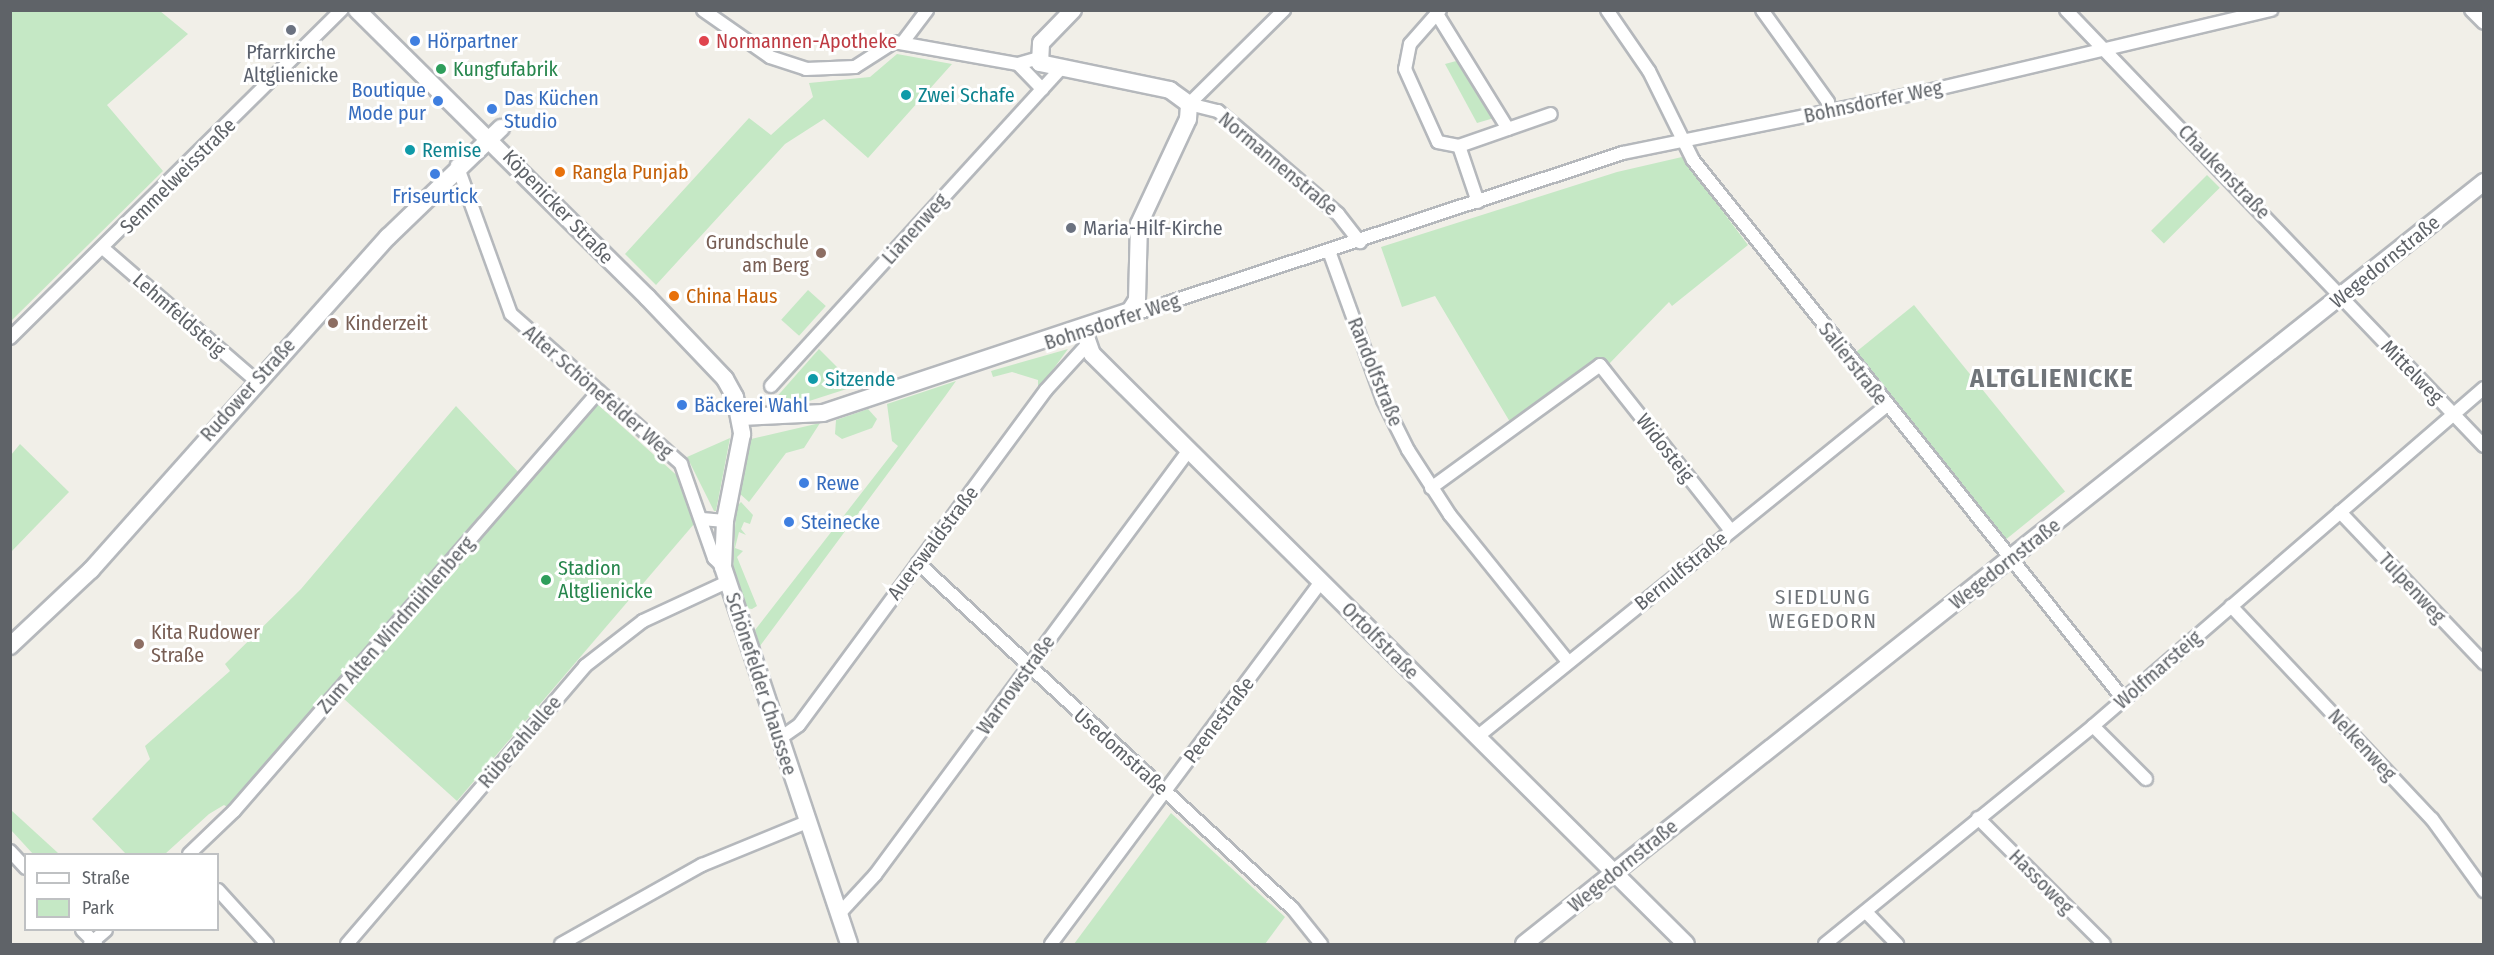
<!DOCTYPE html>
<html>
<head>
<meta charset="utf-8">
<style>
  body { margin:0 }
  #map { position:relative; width:2494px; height:955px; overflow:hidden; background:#f1efe8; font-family:"Fira Sans Condensed",sans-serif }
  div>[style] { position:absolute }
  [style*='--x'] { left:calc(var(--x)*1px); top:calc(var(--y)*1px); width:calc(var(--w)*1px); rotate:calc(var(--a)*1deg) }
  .green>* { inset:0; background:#c5e8c5; transform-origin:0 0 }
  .roads { filter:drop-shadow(2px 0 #b5b8bc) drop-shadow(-2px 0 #b5b8bc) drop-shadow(0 2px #b5b8bc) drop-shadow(0 -2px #b5b8bc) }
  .street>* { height:12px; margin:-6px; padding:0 6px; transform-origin:6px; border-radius:6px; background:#fff }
  .secondary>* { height:16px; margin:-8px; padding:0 8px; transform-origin:8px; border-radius:8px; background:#fff }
  .dots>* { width:16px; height:16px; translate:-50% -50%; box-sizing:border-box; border:3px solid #fff; border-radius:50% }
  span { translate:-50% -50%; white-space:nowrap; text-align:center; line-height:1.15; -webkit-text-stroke:6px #fff; paint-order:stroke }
  .shop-label { font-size:20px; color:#366cbe }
  .left { translate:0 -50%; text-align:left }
  .right { translate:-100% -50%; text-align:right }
  .health-label { font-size:20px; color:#be3a42 }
  .worship-label { font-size:20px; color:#5b616d }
  .leisure-label { font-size:20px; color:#27864d }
  .culture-label { font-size:20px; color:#0d838f }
  .street-label { font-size:20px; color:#5f6368 }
  .food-label { font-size:20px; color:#c56008 }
  .education-label { font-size:20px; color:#785e54 }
  .neighbourhood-label { font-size:21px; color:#70757a; letter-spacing:1.5px }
  .district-label { font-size:26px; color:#70757a; font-weight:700; letter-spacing:1.5px }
  .frame { position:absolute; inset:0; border:12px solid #5f6368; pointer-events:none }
  .legend { position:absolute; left:24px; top:853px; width:195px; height:78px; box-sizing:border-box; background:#fff; border:2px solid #bfc1c3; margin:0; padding:8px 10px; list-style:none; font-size:18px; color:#5f6368 }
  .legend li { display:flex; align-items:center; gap:12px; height:30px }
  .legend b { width:30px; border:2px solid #bfc1c3 }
</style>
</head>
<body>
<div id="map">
  <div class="green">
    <i style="clip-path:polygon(10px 11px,160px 11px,188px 34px,107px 105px,163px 171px,11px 321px)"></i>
    <i style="clip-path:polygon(897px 54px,952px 64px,868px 158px,824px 119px,785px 144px,656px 285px,625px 254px,749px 118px,771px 135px,813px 97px,809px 83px,870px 77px)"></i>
    <i style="clip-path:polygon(1460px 60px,1494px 118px,1477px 123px,1445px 64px)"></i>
    <i style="clip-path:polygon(1682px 157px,1748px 245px,1672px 306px,1669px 302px,1608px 365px,1601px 357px,1510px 422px,1435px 296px,1402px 307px,1381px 247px,1617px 172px)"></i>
    <i style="left:2207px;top:175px;width:18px;height:79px;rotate:45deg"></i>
    <i style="left:808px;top:290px;width:24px;height:40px;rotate:42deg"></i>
    <i style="left:1914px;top:305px;width:240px;height:77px;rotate:51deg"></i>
    <i style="clip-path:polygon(819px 349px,856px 386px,803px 403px,773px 401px)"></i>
    <i style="clip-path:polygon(1068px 349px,1038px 390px,1038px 380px,1012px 372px,993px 377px,991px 371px)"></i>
    <i style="clip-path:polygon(956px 381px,946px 395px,760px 646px,755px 630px,898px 446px,892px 441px,887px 404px)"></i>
    <i style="clip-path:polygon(596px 403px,682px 480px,694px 524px,457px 801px,343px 698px)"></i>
    <i style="clip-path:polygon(456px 406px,522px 476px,229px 808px,224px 805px,209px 814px,165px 854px,126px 854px,92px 819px,150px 759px,145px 746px,230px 671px,225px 664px,301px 589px)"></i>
    <i style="clip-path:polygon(868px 409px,877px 419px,872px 428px,842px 439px,835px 434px,836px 420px)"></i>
    <i style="clip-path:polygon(820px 423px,804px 448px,786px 453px,749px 502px,739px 493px,751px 439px)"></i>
    <i style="clip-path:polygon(730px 438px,716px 511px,714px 511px,687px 457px)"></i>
    <i style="clip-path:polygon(20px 444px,69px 492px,11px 552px,11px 455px)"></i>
    <i style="clip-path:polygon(741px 502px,753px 515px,750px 524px,744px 522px,741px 529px,746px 535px,739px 532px,735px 548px,743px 551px,737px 557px,757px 606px,752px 609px,745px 608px,733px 571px,736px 507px)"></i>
    <i style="clip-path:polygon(11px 810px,58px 853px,33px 854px,11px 830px)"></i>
    <i style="clip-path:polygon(1171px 813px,1285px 917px,1265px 944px,1074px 944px)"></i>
  </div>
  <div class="roads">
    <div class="street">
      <i style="--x:703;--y:10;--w:82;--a:35"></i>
      <i style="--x:770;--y:57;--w:38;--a:18"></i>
      <i style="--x:806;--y:69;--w:49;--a:-2.3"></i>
      <i style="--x:855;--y:67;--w:46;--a:-32.7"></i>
      <i style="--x:894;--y:42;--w:126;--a:10.1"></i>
      <i style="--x:1018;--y:64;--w:19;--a:-16"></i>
      <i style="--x:1440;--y:10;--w:45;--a:131.4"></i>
      <i style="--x:1410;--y:44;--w:25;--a:101"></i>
      <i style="--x:1405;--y:69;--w:80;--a:65.7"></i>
      <i style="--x:1438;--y:142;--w:21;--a:11"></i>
      <i style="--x:1459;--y:146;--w:97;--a:-19.2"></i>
      <i style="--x:1607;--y:10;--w:74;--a:55.5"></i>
      <i style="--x:1649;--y:71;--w:99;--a:63.7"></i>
      <i style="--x:1693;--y:160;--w:691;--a:51.4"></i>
      <i style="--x:1762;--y:10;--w:113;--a:54.3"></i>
      <i style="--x:1828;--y:102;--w:10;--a:79"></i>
      <i style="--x:2066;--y:10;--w:604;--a:46.21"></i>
      <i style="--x:2471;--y:10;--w:18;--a:45"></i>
      <i style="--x:1437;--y:14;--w:135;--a:58.3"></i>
      <i style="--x:903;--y:42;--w:40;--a:-53"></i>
      <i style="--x:1018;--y:64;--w:35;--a:46"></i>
      <i style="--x:1189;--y:104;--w:30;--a:14"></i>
      <i style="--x:1218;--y:111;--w:158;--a:40.6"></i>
      <i style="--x:1338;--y:214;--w:36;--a:52"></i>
      <i style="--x:1189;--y:104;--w:134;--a:-44.7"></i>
      <i style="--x:1459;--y:146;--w:59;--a:71.3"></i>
      <i style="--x:457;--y:165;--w:158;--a:70.1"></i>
      <i style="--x:511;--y:314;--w:227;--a:41.4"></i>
      <i style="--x:681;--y:464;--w:100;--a:70.7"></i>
      <i style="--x:714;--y:558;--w:13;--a:45"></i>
      <i style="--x:104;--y:249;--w:200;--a:40.9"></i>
      <i style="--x:1329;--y:251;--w:158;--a:70.1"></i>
      <i style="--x:1383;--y:400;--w:56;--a:63.4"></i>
      <i style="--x:1408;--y:450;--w:77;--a:57.1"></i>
      <i style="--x:1450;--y:515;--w:189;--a:51.2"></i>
      <i style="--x:1125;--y:317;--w:524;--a:-18.23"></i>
      <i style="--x:1623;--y:153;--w:307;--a:-11.5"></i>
      <i style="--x:1924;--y:92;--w:357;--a:-13.3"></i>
      <i style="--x:10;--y:338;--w:467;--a:-44.7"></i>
      <i style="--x:771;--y:386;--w:427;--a:-47.6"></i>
      <i style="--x:1431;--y:488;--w:209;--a:-36"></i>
      <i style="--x:1600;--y:365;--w:211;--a:51.7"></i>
      <i style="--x:2340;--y:512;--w:209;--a:46.4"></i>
      <i style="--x:702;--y:519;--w:23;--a:5"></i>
      <i style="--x:918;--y:563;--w:510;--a:42.7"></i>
      <i style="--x:1293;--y:909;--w:45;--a:51.3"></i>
      <i style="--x:2231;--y:606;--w:293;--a:46.7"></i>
      <i style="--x:2432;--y:819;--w:89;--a:54.2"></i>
      <i style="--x:2093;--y:726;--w:75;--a:45"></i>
      <i style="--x:1477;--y:737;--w:526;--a:-38.98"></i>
      <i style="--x:779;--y:739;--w:24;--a:-35"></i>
      <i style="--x:799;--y:725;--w:416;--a:-53.6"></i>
      <i style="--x:1046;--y:390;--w:61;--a:-47.7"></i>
      <i style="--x:1978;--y:818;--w:178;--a:45"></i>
      <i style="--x:10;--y:851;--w:23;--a:47"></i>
      <i style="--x:189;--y:854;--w:62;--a:-43.7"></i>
      <i style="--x:234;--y:811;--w:556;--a:-49.01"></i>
      <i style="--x:218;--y:890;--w:73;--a:47.8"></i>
      <i style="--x:1866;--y:912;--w:45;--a:45.9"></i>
      <i style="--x:839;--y:914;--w:53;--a:-47.3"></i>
      <i style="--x:875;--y:875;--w:528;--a:-53.54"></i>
      <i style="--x:82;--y:930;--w:20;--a:45"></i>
      <i style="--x:90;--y:944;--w:21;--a:-41"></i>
      <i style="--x:347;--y:944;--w:366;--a:-49.4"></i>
      <i style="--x:585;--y:666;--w:73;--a:-37.8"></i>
      <i style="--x:643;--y:621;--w:93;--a:-24.9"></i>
      <i style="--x:561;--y:944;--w:162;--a:-29.3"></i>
      <i style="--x:702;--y:865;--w:113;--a:-22.3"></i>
      <i style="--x:1051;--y:944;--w:452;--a:-53.3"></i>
      <i style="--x:1825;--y:944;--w:345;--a:-39.1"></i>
      <i style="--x:2093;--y:726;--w:517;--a:-40.84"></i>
    </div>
    <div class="secondary">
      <i style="--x:357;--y:10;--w:408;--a:44.7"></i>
      <i style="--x:647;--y:297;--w:113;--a:46.4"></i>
      <i style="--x:725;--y:379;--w:21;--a:61"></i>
      <i style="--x:735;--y:397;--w:38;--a:79"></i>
      <i style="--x:742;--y:434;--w:89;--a:101.1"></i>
      <i style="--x:725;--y:521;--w:46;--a:92.5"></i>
      <i style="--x:723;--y:567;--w:397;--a:71.5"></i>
      <i style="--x:1084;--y:331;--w:24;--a:71"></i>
      <i style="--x:1092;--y:354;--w:837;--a:44.81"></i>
      <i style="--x:741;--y:417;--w:82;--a:-2.8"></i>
      <i style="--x:823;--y:413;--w:324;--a:-18.4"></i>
      <i style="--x:1130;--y:311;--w:13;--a:-58"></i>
      <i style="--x:1137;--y:300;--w:76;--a:-88.5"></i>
      <i style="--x:1139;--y:224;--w:116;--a:-65"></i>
      <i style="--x:1188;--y:119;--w:15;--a:-86"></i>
      <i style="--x:1189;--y:104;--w:24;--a:-144"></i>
      <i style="--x:1170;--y:90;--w:133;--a:-168.3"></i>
      <i style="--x:1040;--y:63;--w:20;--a:-87"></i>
      <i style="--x:1041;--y:43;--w:46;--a:-45.9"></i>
      <i style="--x:10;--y:646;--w:111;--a:-43.2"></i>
      <i style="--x:91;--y:570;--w:446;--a:-48.3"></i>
      <i style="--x:388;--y:237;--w:157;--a:-44"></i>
      <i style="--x:1524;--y:944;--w:1226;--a:-38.44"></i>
    </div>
  </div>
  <div class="dots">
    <i style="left:291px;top:30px;background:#6b7280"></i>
    <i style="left:415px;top:41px;background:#3f7fe0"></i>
    <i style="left:704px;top:41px;background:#e0444e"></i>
    <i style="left:441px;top:69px;background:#2e9e5b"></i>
    <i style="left:906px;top:95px;background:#0f9aa8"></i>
    <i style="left:438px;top:101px;background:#3f7fe0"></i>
    <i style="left:492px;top:109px;background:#3f7fe0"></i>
    <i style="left:410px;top:150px;background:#0f9aa8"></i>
    <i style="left:560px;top:172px;background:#e8710a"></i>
    <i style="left:435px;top:174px;background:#3f7fe0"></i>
    <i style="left:1071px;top:228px;background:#6b7280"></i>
    <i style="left:821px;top:253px;background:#8d6e63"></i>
    <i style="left:674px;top:296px;background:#e8710a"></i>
    <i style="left:333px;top:323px;background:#8d6e63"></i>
    <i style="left:813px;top:379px;background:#0f9aa8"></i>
    <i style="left:682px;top:405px;background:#3f7fe0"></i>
    <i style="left:804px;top:483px;background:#3f7fe0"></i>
    <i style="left:789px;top:522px;background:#3f7fe0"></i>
    <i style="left:546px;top:580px;background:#2e9e5b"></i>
    <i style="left:139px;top:644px;background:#8d6e63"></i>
  </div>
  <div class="shop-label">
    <span class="left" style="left:427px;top:41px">Hörpartner</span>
    <span class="right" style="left:426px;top:102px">Boutique<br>Mode pur</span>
    <span class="left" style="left:504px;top:110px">Das Küchen<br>Studio</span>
    <span style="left:435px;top:196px">Friseurtick</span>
    <span class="left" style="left:694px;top:405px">Bäckerei Wahl</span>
    <span class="left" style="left:816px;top:483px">Rewe</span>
    <span class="left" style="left:801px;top:522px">Steinecke</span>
  </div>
  <div class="health-label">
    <span class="left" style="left:716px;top:41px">Normannen-Apotheke</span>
  </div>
  <div class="worship-label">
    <span style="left:291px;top:64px">Pfarrkirche<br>Altglienicke</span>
    <span class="left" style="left:1083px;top:228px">Maria-Hilf-Kirche</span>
  </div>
  <div class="leisure-label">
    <span class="left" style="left:453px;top:69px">Kungfufabrik</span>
    <span class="left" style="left:558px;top:580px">Stadion<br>Altglienicke</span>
  </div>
  <div class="culture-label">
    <span class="left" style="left:918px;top:95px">Zwei Schafe</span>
    <span class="left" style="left:422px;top:150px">Remise</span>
    <span class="left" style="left:825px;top:379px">Sitzende</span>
  </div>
  <div class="street-label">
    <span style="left:1873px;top:102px;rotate:-12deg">Bohnsdorfer Weg</span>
    <span style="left:1278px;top:164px;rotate:40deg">Normannenstraße</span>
    <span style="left:2224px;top:172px;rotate:46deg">Chaukenstraße</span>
    <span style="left:178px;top:176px;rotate:-45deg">Semmelweisstraße</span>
    <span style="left:558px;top:207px;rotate:46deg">Köpenicker Straße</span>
    <span style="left:915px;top:229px;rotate:-48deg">Lianenweg</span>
    <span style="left:2385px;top:262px;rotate:-39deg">Wegedornstraße</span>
    <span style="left:179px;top:315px;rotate:41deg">Lehmfeldsteig</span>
    <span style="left:1112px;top:322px;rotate:-18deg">Bohnsdorfer Weg</span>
    <span style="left:1853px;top:364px;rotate:52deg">Salierstraße</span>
    <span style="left:1375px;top:372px;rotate:68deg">Randolfstraße</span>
    <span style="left:2412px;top:372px;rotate:46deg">Mittelweg</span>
    <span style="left:248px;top:390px;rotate:-48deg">Rudower Straße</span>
    <span style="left:598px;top:392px;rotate:41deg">Alter Schönefelder Weg</span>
    <span style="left:1665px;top:448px;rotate:52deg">Widosteig</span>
    <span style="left:933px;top:543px;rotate:-53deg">Auerswaldstraße</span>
    <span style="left:2005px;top:564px;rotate:-38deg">Wegedornstraße</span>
    <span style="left:1681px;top:571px;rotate:-39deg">Bernulfstraße</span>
    <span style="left:2412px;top:588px;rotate:47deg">Tulpenweg</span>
    <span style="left:396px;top:625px;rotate:-49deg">Zum Alten Windmühlenberg</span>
    <span style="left:1380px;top:641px;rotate:45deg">Ortolfstraße</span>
    <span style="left:2158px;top:670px;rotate:-41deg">Wolfmarsteig</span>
    <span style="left:761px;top:684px;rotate:72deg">Schönefelder Chaussee</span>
    <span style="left:1016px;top:685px;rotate:-54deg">Warnowstraße</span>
    <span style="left:1219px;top:720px;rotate:-53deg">Peenestraße</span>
    <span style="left:520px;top:742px;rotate:-49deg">Rübezahlallee</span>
    <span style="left:2362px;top:745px;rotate:47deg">Nelkenweg</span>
    <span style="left:1121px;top:752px;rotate:42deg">Usedomstraße</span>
    <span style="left:1623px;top:866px;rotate:-39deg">Wegedornstraße</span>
    <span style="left:2041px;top:882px;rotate:45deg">Hassoweg</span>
  </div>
  <div class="food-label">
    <span class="left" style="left:572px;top:172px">Rangla Punjab</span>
    <span class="left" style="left:686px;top:296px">China Haus</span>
  </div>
  <div class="education-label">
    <span class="right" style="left:809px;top:254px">Grundschule<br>am Berg</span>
    <span class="left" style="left:345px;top:323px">Kinderzeit</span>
    <span class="left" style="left:151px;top:644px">Kita Rudower<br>Straße</span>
  </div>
  <div class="neighbourhood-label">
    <span style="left:1823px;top:609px">SIEDLUNG<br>WEGEDORN</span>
  </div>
  <div class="district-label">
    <span style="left:2052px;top:379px">ALTGLIENICKE</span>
  </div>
  <div class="frame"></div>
  <ul class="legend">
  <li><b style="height:8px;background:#fff"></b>Straße</li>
  <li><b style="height:16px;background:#c5e8c5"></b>Park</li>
  </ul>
</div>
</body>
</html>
